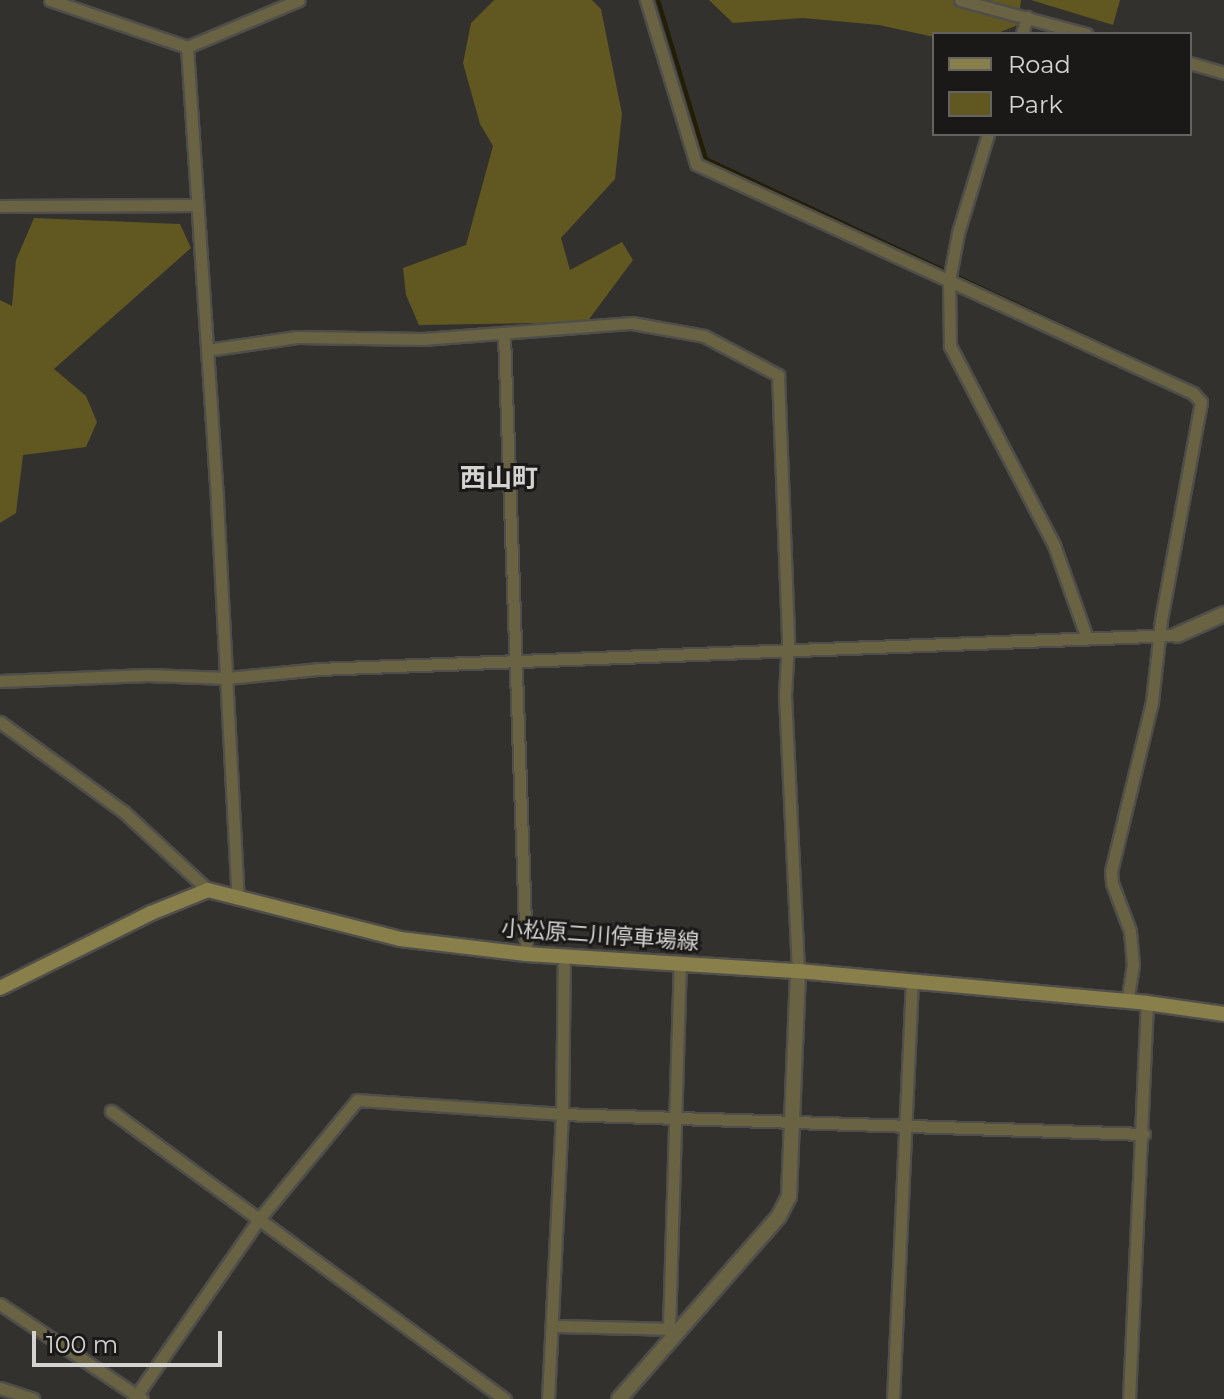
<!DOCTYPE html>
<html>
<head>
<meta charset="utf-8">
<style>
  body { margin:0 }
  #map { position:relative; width:1224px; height:1399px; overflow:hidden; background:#32312d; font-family:Montserrat,"Noto Sans JP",sans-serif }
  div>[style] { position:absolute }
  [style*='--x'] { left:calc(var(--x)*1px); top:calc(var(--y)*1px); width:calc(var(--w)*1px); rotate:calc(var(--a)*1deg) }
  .green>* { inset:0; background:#615720 }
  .stream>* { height:4px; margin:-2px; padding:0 2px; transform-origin:2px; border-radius:2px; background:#221d03 }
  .roads { filter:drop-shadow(2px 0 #4f4e4a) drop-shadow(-2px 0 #4f4e4a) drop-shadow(0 2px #4f4e4a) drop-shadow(0 -2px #4f4e4a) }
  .minor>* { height:11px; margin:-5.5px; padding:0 5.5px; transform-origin:5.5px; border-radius:5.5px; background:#696343 }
  .tertiary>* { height:14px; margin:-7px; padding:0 7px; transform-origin:7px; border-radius:7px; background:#696343 }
  .secondary>* { height:14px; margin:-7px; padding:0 7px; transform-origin:7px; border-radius:7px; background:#897f4b }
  span { translate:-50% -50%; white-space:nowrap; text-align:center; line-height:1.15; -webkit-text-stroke:6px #1a1917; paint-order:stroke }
  .street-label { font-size:22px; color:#d4d3d0 }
  .quarter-label { font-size:26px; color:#d4d3d0; font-weight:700 }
  .legend { position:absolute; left:932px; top:32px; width:260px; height:104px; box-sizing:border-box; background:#1a1917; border:2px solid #646361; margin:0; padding:10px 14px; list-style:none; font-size:24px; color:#d4d3d0 }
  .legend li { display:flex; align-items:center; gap:16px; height:40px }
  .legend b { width:40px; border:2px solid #646361 }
  .scale { position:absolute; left:32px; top:1331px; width:190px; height:36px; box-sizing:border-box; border:4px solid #d4d3d0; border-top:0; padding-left:10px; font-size:24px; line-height:28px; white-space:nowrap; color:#d4d3d0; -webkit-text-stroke:6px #1a1917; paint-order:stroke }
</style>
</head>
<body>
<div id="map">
  <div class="green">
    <i style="clip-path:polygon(494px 0,592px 0,601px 9px,622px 114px,615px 179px,561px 238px,570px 270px,622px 242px,633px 260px,587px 322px,419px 325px,406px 295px,403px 268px,466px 245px,493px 146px,480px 124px,463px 63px,471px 23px)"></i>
    <i style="clip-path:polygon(709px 0,1021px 0,1018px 25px,995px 34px,934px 34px,934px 37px,879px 25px,803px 18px,733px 23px)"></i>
    <i style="clip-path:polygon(1031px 0,1120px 0,1113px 25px)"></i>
    <i style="clip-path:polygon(34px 218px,180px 224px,191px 248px,54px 369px,86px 396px,97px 422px,86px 447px,23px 455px,16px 513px,0 523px,0 300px,12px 306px,16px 260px)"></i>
  </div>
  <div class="stream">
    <i style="--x:658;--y:0;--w:166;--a:73.2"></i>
    <i style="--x:706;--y:159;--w:264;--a:25.1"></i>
    <i style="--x:958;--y:277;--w:252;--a:25.1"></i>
  </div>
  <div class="roads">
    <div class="minor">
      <i style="--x:50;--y:0;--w:145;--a:18.9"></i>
      <i style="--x:187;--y:47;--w:121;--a:-22.8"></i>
      <i style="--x:646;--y:0;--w:171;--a:73"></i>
      <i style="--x:696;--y:164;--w:547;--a:24.74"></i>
      <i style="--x:1193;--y:393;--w:12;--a:48"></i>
      <i style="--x:1201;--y:402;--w:222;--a:100.4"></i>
      <i style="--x:1161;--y:620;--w:82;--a:96.3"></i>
      <i style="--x:1152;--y:702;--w:174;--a:103.6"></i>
      <i style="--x:1111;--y:871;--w:12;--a:85"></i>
      <i style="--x:1112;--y:883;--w:51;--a:69.4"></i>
      <i style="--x:1130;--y:931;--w:34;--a:85"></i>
      <i style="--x:1133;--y:965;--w:37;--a:99"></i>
      <i style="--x:960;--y:0;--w:131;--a:15.1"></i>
      <i style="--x:1022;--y:34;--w:18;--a:-74"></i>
      <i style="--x:187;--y:47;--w:456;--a:86.2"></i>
      <i style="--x:217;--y:502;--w:397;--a:87"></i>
      <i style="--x:1190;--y:63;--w:35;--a:16"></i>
      <i style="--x:988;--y:134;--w:103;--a:106.9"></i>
      <i style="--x:958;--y:233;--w:49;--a:100.6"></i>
      <i style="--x:949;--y:281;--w:65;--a:89.1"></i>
      <i style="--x:950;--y:346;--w:225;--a:62.4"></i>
      <i style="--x:1054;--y:545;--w:99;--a:70.5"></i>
      <i style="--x:0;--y:206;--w:196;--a:-0.3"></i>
      <i style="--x:504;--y:335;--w:619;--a:87.96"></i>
      <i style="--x:207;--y:350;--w:91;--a:-8.2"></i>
      <i style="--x:297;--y:337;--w:126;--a:0.9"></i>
      <i style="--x:423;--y:339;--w:210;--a:-4.4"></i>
      <i style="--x:632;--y:323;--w:73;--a:10.2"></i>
      <i style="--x:704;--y:336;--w:84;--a:27.8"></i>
      <i style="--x:778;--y:375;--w:266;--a:87.8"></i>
      <i style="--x:788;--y:641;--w:54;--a:93.2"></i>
      <i style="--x:785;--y:695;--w:276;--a:87.3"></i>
      <i style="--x:0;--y:681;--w:148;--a:-2.3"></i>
      <i style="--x:148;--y:675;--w:79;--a:2.2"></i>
      <i style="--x:227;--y:678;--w:91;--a:-5.6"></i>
      <i style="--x:318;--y:669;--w:860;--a:-2.27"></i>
      <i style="--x:0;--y:722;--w:153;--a:36"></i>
      <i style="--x:124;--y:812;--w:115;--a:42.9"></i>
      <i style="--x:111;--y:1111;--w:488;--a:36.2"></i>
      <i style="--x:0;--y:1304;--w:171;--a:33.8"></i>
      <i style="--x:553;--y:1326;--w:119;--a:1.4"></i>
      <i style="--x:669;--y:1329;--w:366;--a:-88.3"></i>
      <i style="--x:0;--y:1388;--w:35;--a:18"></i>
      <i style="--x:134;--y:1399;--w:219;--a:-55.2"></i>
      <i style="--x:259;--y:1219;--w:154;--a:-50.5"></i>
      <i style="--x:357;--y:1100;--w:205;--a:3.9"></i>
      <i style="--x:562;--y:1114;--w:582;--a:1.97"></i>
      <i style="--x:548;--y:1399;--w:285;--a:-87.2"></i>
      <i style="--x:562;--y:1114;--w:157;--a:-89.3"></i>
      <i style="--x:893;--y:1399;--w:415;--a:-87.4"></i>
      <i style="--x:1129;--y:1399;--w:396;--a:-87.4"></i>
    </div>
    <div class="tertiary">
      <i style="--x:1177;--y:635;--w:51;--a:-24.1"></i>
      <i style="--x:619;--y:1399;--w:243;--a:-48.8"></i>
      <i style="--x:779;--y:1216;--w:22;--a:-63"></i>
      <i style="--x:789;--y:1196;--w:225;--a:-87.7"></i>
    </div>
    <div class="secondary">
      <i style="--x:0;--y:988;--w:169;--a:-26.4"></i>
      <i style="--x:151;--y:913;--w:61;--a:-22"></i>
      <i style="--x:208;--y:890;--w:198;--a:14.3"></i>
      <i style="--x:400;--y:939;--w:127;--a:6.8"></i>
      <i style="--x:526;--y:954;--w:273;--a:3.6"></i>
      <i style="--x:798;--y:971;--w:350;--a:5.2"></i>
      <i style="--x:1147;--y:1003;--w:78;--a:8.1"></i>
    </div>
  </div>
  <div class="street-label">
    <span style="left:600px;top:935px;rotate:4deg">小松原二川停車場線</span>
  </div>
  <div class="quarter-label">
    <span style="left:499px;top:479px">西山町</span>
  </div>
  <ul class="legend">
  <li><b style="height:10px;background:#897f4b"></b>Road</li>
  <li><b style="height:22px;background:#615720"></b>Park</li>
  </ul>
  <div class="scale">100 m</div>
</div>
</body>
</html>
